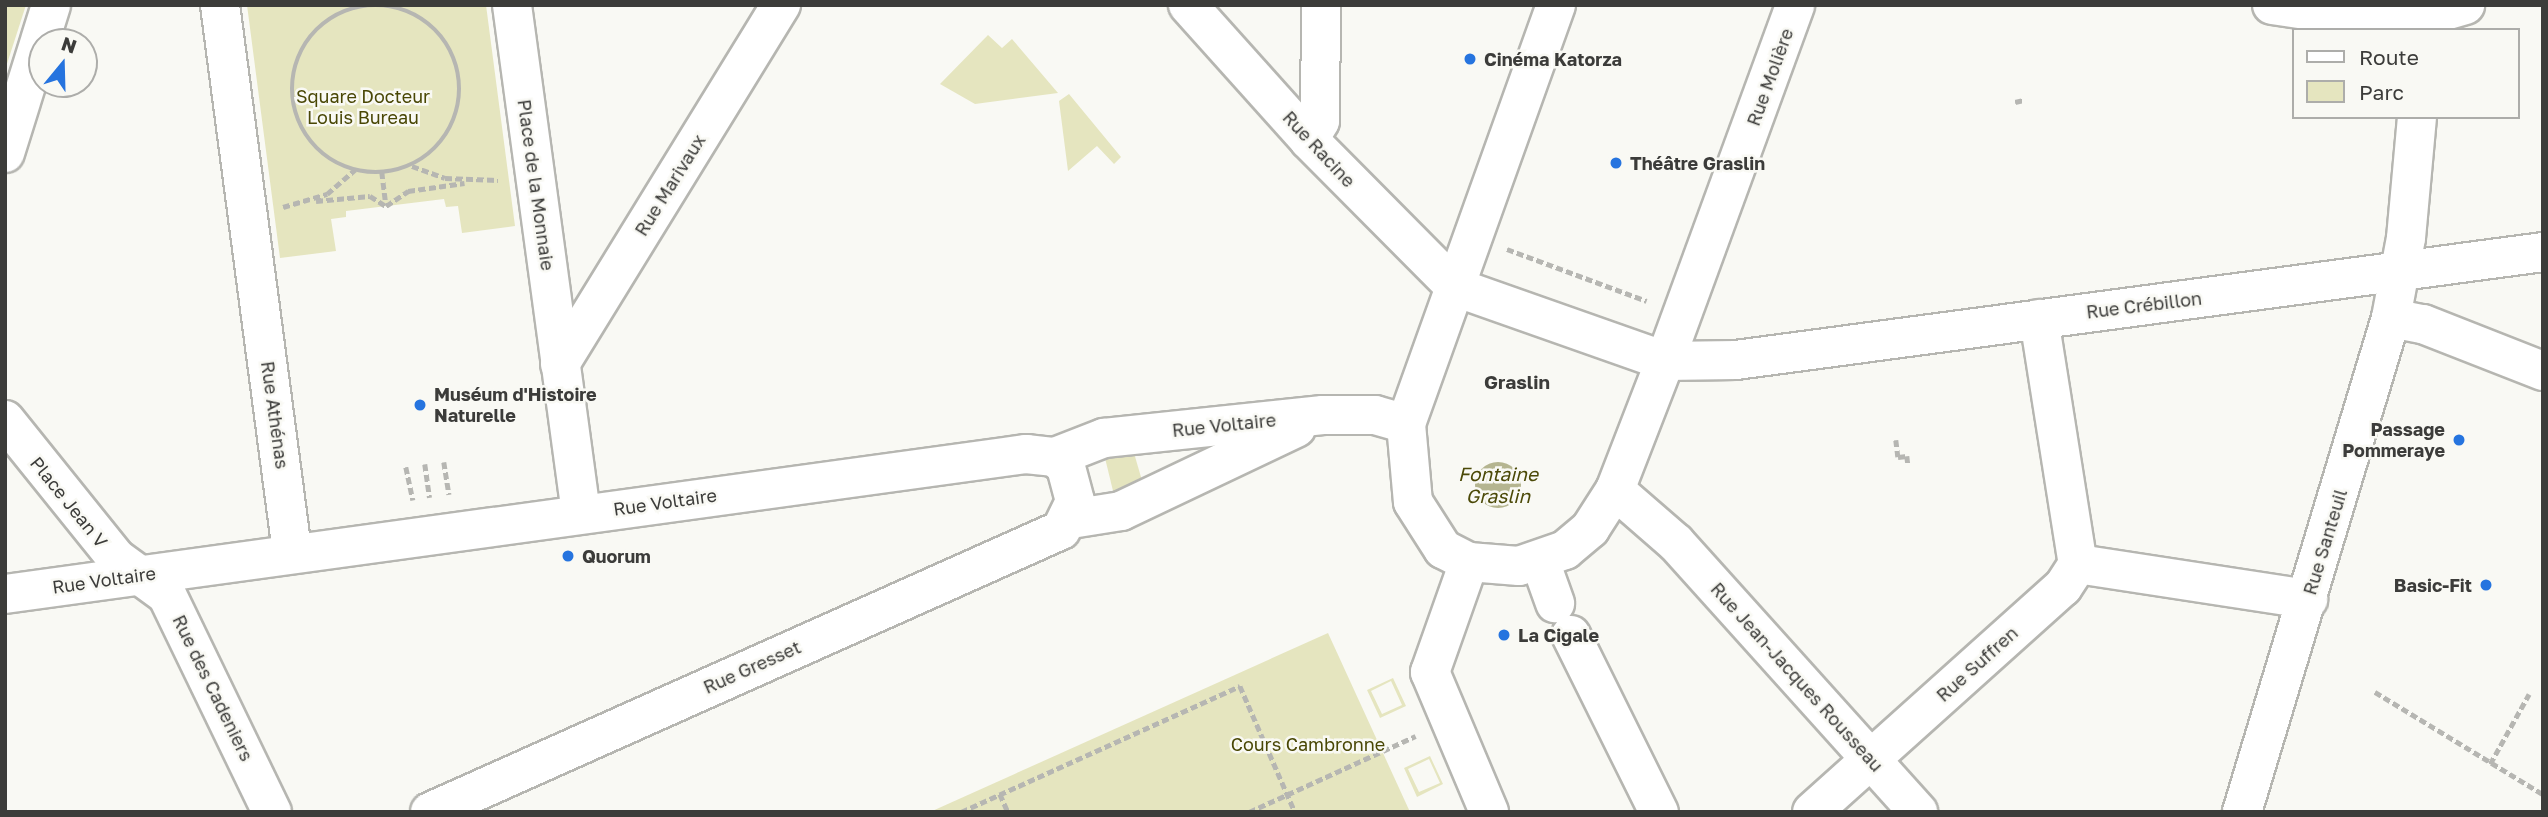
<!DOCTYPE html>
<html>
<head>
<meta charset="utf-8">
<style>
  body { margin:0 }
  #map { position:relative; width:2548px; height:817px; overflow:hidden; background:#f9f9f4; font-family:"Golos Text",sans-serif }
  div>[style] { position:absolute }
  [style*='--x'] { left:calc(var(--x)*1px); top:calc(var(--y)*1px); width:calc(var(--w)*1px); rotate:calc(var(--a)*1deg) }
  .green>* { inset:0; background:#e5e5bf }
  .water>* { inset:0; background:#b5b590 }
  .round { border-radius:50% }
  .path>* { height:4.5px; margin-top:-2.25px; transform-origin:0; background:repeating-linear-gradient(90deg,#b6b6b2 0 7px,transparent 0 10.5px) }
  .path>.ring { margin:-2.25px; padding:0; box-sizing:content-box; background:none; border:4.5px solid #b6b6b2; border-radius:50% }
  .roads { filter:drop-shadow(2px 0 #b6b6b1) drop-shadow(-2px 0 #b6b6b1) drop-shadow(0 2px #b6b6b1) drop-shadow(0 -2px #b6b6b1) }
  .street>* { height:38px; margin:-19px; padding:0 19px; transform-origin:19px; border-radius:19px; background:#fff }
  .dots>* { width:19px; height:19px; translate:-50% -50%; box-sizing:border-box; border:4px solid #f9f9f4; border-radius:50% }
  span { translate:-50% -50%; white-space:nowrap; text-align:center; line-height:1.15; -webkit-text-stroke:5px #f9f9f4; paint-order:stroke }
  .poi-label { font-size:18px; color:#3c3c3a; font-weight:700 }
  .left { translate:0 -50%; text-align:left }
  .right { translate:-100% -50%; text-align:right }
  .street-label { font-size:18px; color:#3c3c3a }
  .park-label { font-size:18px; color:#494705 }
  .neighbourhood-label { font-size:19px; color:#3c3c3a; font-weight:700 }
  .water-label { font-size:19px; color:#4b4907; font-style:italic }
  .frame { position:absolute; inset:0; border:7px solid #3c3c3a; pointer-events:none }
  .legend { position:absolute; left:2292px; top:28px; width:228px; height:91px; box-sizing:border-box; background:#f9f9f4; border:2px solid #adadaa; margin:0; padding:9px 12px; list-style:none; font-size:21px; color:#3c3c3a }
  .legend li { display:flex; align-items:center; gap:14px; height:35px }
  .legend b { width:35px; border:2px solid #adadaa }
  .north { position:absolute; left:28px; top:28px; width:70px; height:70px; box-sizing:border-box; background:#f9f9f4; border:2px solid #adadaa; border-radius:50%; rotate:19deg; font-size:19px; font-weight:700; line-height:28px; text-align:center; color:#3c3c3a }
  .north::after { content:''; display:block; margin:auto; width:24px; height:32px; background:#2674df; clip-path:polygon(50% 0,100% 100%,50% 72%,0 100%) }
</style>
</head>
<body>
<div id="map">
  <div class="green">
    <i style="clip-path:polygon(5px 5px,26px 5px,5px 70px)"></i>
    <i style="clip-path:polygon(247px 5px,486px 5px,515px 226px,462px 233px,458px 206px,446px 207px,444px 199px,346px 211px,346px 217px,331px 219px,336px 251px,280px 258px)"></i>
    <i style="clip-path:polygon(988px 35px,1002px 48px,1012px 39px,1058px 93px,975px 104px,940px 84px)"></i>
    <i style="clip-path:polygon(1069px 94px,1121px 157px,1114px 164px,1097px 146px,1068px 171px,1059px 101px)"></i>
    <i style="clip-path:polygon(1134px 453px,1143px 484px,1114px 495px,1105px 458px)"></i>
    <i style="clip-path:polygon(1328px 633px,1410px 812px,930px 812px)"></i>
    <i style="clip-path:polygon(evenodd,1393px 678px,1406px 706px,1380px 718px,1367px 690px,1393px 678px,1391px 681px,1402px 705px,1382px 714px,1371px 691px,1391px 681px)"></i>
    <i style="clip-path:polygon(evenodd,1430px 756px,1443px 784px,1417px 797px,1404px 768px,1430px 756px,1429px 759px,1440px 783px,1419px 792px,1408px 769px,1429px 759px)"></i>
  </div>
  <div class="water">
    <i class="round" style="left:1475px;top:462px;width:46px;height:46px"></i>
  </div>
  <div class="path">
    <i class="ring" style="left:292px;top:5px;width:163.5px;height:163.5px"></i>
    <i style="--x:2015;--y:102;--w:9;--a:-13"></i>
    <i style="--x:412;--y:166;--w:35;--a:20"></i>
    <i style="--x:445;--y:178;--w:53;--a:2.2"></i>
    <i style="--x:382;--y:172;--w:33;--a:83"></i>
    <i style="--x:316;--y:201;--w:54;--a:-5.3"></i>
    <i style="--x:370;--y:196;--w:19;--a:32"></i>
    <i style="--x:386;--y:206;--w:27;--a:-34"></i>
    <i style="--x:408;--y:191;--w:57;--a:-8.1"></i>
    <i style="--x:283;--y:207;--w:46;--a:-16.5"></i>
    <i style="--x:327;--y:194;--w:37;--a:-41"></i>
    <i style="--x:1507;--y:249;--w:149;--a:20.4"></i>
    <i style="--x:1896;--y:440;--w:17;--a:83"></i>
    <i style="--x:1898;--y:457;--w:9;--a:-6"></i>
    <i style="--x:1907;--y:456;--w:8;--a:83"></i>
    <i style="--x:444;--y:462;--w:33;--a:81"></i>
    <i style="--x:425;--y:464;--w:34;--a:82"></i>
    <i style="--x:406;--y:467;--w:34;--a:78"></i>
    <i style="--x:2375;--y:692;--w:197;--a:31.3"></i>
    <i style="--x:2490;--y:764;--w:80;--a:-60.9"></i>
    <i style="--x:1000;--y:794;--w:20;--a:66"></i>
    <i style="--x:961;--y:812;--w:306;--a:-24.3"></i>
    <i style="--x:1240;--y:686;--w:137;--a:66.4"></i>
    <i style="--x:1249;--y:812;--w:183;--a:-24.5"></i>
  </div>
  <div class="roads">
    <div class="street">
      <i style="--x:220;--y:5;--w:551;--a:82.49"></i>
      <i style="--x:512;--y:5;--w:513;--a:82.27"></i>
      <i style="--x:1188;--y:5;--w:181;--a:48.1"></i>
      <i style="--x:1309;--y:140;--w:207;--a:45.2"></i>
      <i style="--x:1455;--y:287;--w:223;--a:19.4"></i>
      <i style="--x:1665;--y:361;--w:379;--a:-69.9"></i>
      <i style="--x:1556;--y:5;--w:445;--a:109.7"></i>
      <i style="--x:1406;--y:424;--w:78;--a:84.9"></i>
      <i style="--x:1413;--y:502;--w:56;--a:57.4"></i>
      <i style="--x:1443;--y:549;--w:29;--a:27"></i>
      <i style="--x:1469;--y:562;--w:50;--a:4.6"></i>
      <i style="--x:1519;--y:566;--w:49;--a:-19.2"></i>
      <i style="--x:1565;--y:550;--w:33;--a:-40"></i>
      <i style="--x:1590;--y:529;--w:46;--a:-57.3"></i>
      <i style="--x:1615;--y:490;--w:81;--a:41"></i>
      <i style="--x:1676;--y:543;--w:362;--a:48"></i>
      <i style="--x:2272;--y:5;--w:129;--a:8.4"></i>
      <i style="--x:2400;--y:24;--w:68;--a:-16.3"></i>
      <i style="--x:1309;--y:140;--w:22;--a:-60"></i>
      <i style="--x:1320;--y:121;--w:116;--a:-89.5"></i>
      <i style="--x:5;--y:153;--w:155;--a:-72.7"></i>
      <i style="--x:2391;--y:318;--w:33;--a:11"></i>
      <i style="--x:2423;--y:324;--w:129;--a:21.4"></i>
      <i style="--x:2039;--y:319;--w:248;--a:81"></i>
      <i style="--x:560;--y:364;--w:422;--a:-58.4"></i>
      <i style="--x:5;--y:420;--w:177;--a:51.2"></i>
      <i style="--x:116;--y:558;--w:63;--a:36"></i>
      <i style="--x:167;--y:595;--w:241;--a:64.2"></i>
      <i style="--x:1615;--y:490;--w:138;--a:-68.8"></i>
      <i style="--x:1665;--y:361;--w:71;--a:-0.8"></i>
      <i style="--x:1736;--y:360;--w:814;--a:-7.62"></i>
      <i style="--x:1071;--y:519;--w:51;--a:-9.1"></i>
      <i style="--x:1121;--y:511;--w:194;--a:-25.4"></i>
      <i style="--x:1540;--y:561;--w:45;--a:70.3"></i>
      <i style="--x:1469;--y:562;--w:117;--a:109.5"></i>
      <i style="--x:1430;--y:672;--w:152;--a:67.1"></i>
      <i style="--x:2078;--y:564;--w:233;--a:8.7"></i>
      <i style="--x:5;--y:594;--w:1031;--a:-7.81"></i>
      <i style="--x:1026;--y:454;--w:29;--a:6"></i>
      <i style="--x:1055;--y:457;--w:53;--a:-21.2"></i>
      <i style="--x:1104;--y:438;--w:220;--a:-6"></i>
      <i style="--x:1323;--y:415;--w:52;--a:0"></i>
      <i style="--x:1375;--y:415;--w:32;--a:16"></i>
      <i style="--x:1571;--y:635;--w:198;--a:63.6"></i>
      <i style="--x:430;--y:812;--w:691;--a:-24.08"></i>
      <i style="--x:1061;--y:530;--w:32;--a:-64"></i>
      <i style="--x:1075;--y:501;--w:35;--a:-105"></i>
      <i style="--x:1066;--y:467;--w:15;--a:-138"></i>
      <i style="--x:1812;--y:812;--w:337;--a:-41.9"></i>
      <i style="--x:2063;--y:587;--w:27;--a:-57"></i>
      <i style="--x:2242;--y:812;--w:516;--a:-73.22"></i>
      <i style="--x:2391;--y:318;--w:81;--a:-79.4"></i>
      <i style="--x:2406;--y:238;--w:121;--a:-84.8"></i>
    </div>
  </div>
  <div class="dots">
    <i style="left:1470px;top:59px;background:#2674df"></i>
    <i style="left:1616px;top:163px;background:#2674df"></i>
    <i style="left:420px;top:405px;background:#2674df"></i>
    <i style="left:2459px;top:440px;background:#2674df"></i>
    <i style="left:568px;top:556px;background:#2674df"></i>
    <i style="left:2486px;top:585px;background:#2674df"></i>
    <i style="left:1504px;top:635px;background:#2674df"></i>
  </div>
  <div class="poi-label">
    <span class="left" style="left:1484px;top:59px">Cinéma Katorza</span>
    <span class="left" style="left:1630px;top:163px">Théâtre Graslin</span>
    <span class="left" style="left:434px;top:405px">Muséum d'Histoire<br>Naturelle</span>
    <span class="right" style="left:2445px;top:440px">Passage<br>Pommeraye</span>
    <span class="left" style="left:582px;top:556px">Quorum</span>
    <span class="right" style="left:2472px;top:585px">Basic-Fit</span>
    <span class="left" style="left:1518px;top:635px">La Cigale</span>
  </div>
  <div class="street-label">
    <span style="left:1770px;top:77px;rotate:-70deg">Rue Molière</span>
    <span style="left:1319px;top:149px;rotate:47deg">Rue Racine</span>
    <span style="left:536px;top:185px;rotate:82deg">Place de la Monnaie</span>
    <span style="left:670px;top:185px;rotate:-58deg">Rue Marivaux</span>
    <span style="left:2144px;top:305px;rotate:-7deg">Rue Crébillon</span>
    <span style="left:275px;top:415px;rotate:82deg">Rue Athénas</span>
    <span style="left:1224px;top:425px;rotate:-6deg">Rue Voltaire</span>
    <span style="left:69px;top:502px;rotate:51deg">Place Jean V</span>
    <span style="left:665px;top:502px;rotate:-8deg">Rue Voltaire</span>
    <span style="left:2325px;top:542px;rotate:-73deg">Rue Santeuil</span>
    <span style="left:104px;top:580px;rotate:-8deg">Rue Voltaire</span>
    <span style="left:1977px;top:664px;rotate:-42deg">Rue Suffren</span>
    <span style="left:752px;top:667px;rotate:-24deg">Rue Gresset</span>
    <span style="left:1797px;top:677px;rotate:48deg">Rue Jean-Jacques Rousseau</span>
    <span style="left:213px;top:688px;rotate:64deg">Rue des Cadeniers</span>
  </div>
  <div class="park-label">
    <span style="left:363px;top:107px">Square Docteur<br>Louis Bureau</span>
    <span style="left:1308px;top:744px">Cours Cambronne</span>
  </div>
  <div class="neighbourhood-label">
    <span style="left:1517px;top:382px">Graslin</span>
  </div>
  <div class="water-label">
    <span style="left:1498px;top:485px">Fontaine<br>Graslin</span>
  </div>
  <div class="frame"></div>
  <ul class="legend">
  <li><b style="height:9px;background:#fff"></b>Route</li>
  <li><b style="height:19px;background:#e5e5bf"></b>Parc</li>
  </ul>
  <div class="north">N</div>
</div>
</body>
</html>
